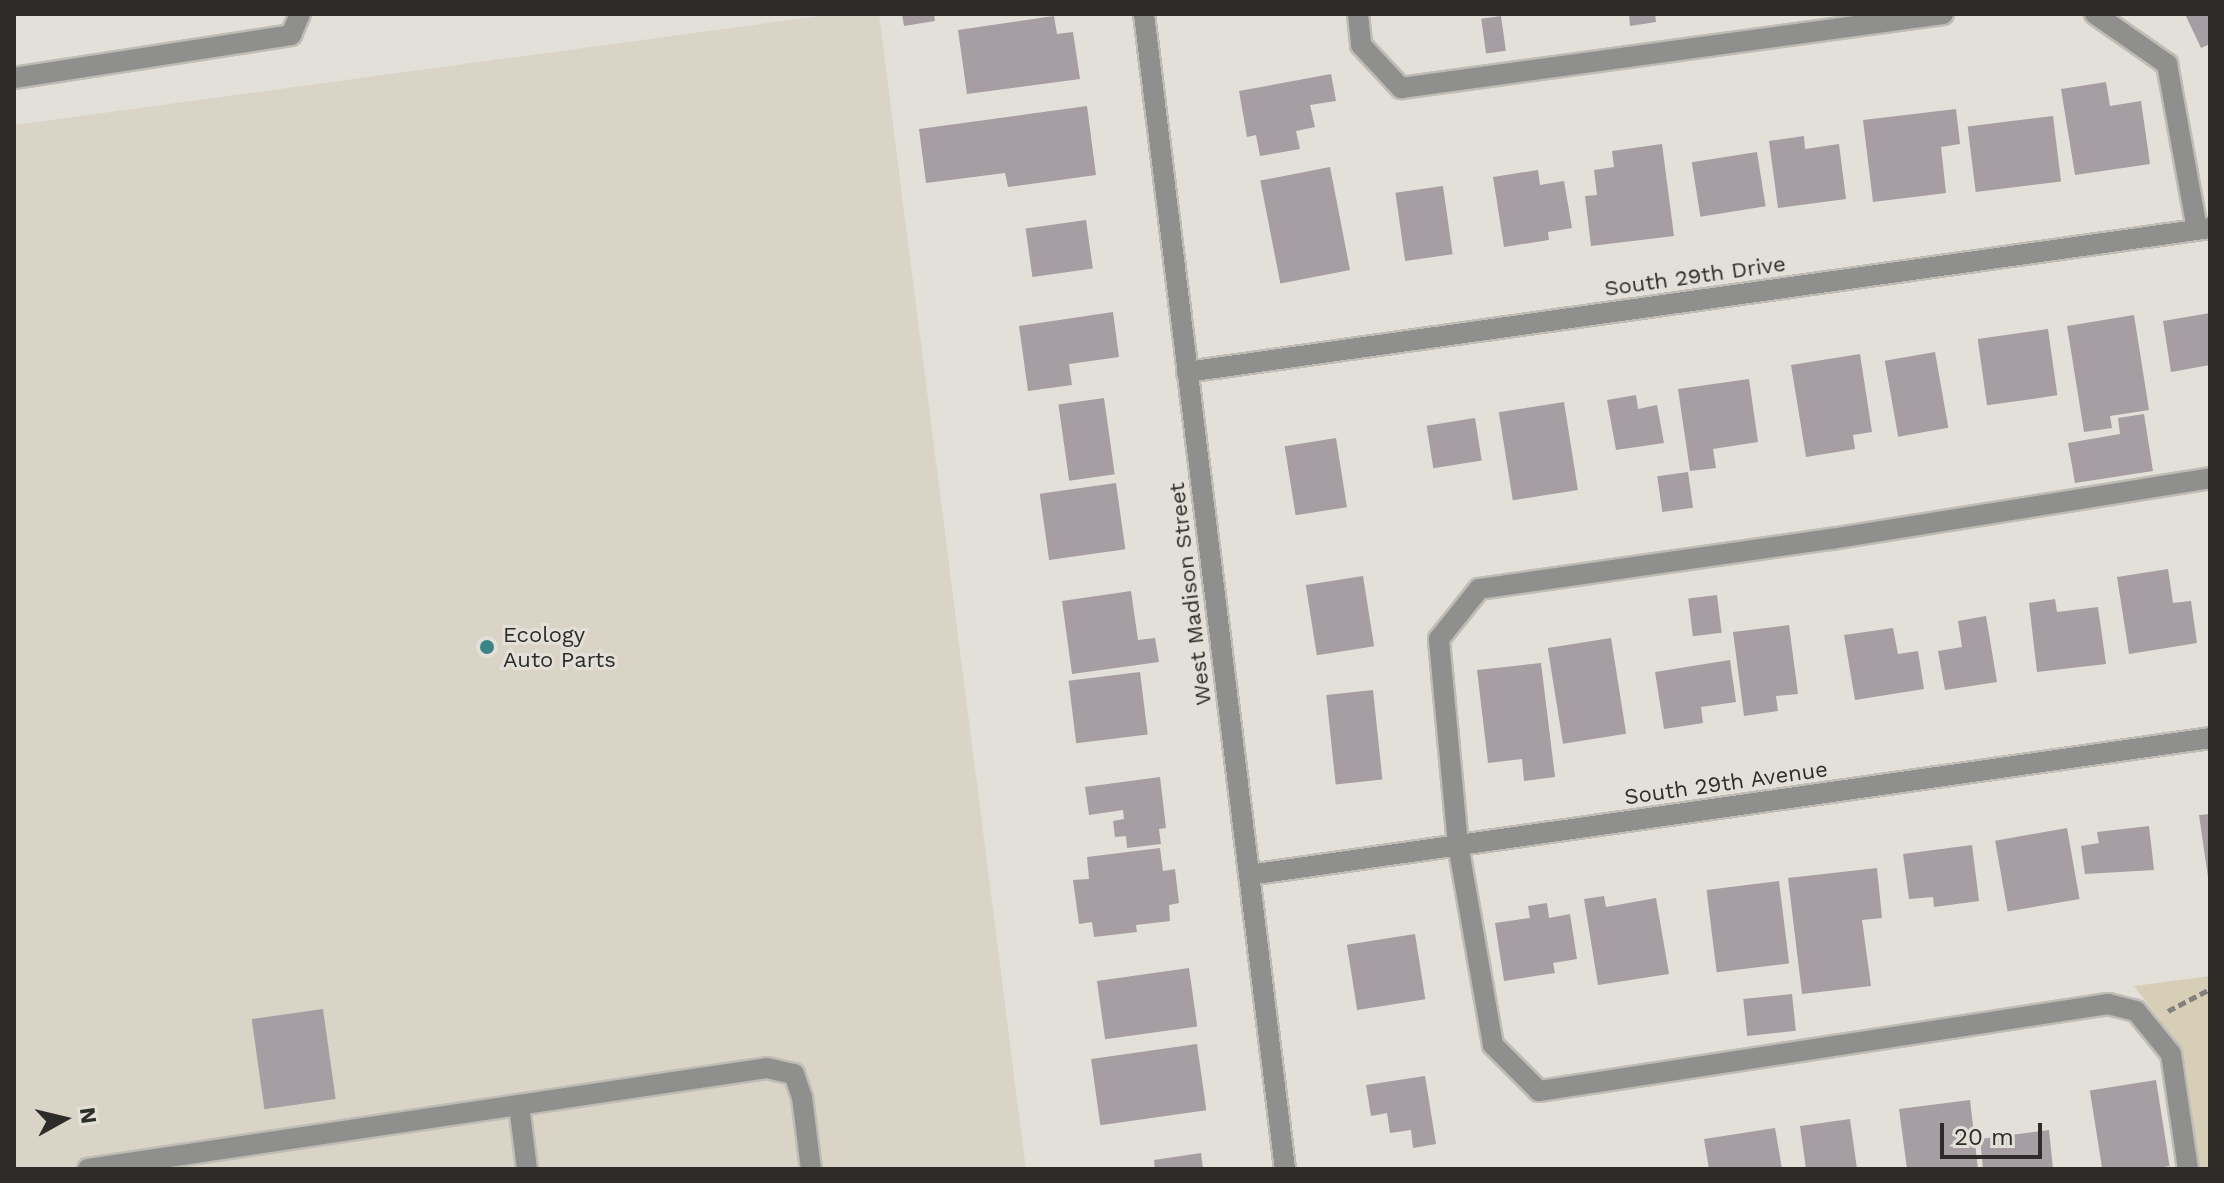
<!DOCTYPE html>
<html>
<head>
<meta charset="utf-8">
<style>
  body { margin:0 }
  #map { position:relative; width:2224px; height:1183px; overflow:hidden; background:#e3e0d9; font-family:"Work Sans",sans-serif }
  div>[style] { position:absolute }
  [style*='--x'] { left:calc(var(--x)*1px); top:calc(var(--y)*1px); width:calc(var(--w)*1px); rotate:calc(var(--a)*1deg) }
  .built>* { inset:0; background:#d9d4c6 }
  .green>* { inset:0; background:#d6ceb7 }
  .building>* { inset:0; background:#a69ea2; transform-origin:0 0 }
  .path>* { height:5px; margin-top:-2.5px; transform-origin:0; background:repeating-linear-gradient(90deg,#83817c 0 8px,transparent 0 12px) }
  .roads { filter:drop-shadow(2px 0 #bfbcb6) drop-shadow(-2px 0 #bfbcb6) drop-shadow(0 2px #bfbcb6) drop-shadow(0 -2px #bfbcb6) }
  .minor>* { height:20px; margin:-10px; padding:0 10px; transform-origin:10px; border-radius:10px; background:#8f908d }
  .dots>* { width:22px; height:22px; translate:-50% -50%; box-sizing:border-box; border:4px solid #e3e0d9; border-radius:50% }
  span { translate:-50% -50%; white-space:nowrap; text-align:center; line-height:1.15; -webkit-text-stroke:6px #e3e0d9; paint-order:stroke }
  .street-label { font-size:22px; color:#2d2c29 }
  .poi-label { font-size:22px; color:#2d2c29 }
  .left { translate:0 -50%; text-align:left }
  .frame { position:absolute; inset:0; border:16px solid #2d2c29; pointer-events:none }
  .north { position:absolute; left:24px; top:1079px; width:80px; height:80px; -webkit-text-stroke:6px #e3e0d9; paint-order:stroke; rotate:82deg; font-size:22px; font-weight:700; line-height:32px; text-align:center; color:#2d2c29 }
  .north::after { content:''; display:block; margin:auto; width:28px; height:36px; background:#2d2c29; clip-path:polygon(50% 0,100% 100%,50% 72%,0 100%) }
  .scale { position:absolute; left:1940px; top:1123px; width:102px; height:36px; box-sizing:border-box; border:4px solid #2d2c29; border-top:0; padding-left:10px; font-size:24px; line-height:28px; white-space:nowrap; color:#2d2c29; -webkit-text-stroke:6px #e3e0d9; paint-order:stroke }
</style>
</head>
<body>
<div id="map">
  <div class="built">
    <i style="clip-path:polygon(834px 14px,879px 14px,1026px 1169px,14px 1169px,14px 125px)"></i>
  </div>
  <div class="green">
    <i style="clip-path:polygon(2210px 976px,2210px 1169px,2199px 1169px,2185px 1062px,2177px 1042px,2134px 986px)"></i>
  </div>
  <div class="building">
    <i style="clip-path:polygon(902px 14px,934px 14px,935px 21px,904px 26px)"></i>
    <i style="clip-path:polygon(1629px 14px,1655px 14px,1656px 22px,1630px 26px)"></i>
    <i style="clip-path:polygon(2185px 14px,2210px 14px,2210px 44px,2201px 48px)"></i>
    <i style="clip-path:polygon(1054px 16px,1057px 34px,1073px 32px,1080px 79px,967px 94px,958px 30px)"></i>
    <i style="left:1501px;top:16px;width:35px;height:20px;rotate:82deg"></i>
    <i style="clip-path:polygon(1331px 74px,1336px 101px,1310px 105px,1315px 127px,1296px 131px,1300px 149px,1260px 156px,1256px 135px,1247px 137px,1239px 91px)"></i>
    <i style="clip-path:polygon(2106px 82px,2110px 106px,2141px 101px,2150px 164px,2075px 175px,2061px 89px)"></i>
    <i style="clip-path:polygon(1087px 106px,1096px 175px,1008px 187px,1005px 173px,926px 183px,919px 129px)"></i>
    <i style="clip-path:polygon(1956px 109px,1960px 144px,1941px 147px,1946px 193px,1873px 202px,1863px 120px)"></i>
    <i style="left:2053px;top:116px;width:66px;height:86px;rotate:83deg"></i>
    <i style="clip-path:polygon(1804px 136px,1805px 149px,1839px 144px,1846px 199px,1778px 208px,1769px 141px)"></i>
    <i style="clip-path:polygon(1662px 144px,1674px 236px,1591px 246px,1585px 196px,1597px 195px,1594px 170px,1614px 167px,1612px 151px)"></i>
    <i style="left:1757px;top:152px;width:55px;height:66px;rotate:81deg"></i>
    <i style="left:1330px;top:167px;width:105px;height:71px;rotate:79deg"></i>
    <i style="clip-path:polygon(1538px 170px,1540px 185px,1564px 181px,1572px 228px,1548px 232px,1549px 240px,1504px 247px,1493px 177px)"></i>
    <i style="left:1443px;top:186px;width:69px;height:48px;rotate:82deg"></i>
    <i style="left:1086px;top:220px;width:49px;height:61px;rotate:82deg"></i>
    <i style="clip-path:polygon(1113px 312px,1119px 357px,1069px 364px,1072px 385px,1028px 391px,1019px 326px)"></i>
    <i style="clip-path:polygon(2210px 313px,2210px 365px,2171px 372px,2163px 321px)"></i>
    <i style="clip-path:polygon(2134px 315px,2149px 410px,2110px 416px,2112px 428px,2084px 432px,2067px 326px)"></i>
    <i style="left:2048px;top:329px;width:67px;height:71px;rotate:82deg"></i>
    <i style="left:1935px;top:352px;width:77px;height:51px;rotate:80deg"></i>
    <i style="clip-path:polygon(1860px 354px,1872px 432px,1853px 435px,1855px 449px,1806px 457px,1791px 365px)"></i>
    <i style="clip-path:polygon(1749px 379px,1758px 442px,1713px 449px,1716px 468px,1690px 471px,1678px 389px)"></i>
    <i style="clip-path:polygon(1636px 395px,1638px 409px,1657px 405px,1664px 443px,1616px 450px,1607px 400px)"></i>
    <i style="left:1104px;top:398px;width:77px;height:46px;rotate:82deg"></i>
    <i style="left:1564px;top:402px;width:89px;height:66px;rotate:81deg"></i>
    <i style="clip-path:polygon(2144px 414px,2153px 471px,2075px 483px,2068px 443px,2120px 434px,2118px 418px)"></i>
    <i style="left:1475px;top:418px;width:43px;height:49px;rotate:81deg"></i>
    <i style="left:1336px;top:438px;width:70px;height:52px;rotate:81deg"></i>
    <i style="left:1688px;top:472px;width:36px;height:31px;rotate:82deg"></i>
    <i style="left:1116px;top:483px;width:67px;height:77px;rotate:82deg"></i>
    <i style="clip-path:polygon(2168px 569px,2173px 603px,2191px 601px,2197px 643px,2129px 654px,2117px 577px)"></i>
    <i style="left:1363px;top:576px;width:71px;height:58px;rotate:81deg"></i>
    <i style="clip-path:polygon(1131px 591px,1138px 640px,1155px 638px,1159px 662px,1072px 674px,1062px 601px)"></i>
    <i style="left:1717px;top:595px;width:38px;height:29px;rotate:83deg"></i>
    <i style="clip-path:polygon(2055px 599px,2057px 612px,2098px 607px,2106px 664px,2037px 672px,2029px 603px)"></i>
    <i style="clip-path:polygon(1986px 616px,1997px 682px,1945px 690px,1938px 651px,1962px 647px,1958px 621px)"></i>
    <i style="clip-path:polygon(1789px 625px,1798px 694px,1776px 696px,1778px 711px,1744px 716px,1733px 632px)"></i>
    <i style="clip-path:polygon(1893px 628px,1898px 654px,1918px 651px,1924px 689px,1855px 700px,1844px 635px)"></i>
    <i style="left:1611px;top:638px;width:97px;height:64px;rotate:81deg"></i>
    <i style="clip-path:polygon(1730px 660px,1736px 702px,1701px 707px,1703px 723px,1664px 729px,1655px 672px)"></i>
    <i style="clip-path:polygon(1541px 663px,1555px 777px,1524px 781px,1522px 759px,1488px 763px,1477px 670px)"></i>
    <i style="left:1140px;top:672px;width:63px;height:72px;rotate:83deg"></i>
    <i style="left:1373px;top:690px;width:90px;height:47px;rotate:84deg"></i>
    <i style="clip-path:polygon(1160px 777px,1166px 828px,1159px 829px,1161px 844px,1127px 848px,1126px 836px,1115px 837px,1113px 821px,1124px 819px,1123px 810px,1089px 815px,1085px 787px)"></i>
    <i style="clip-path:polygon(2210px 814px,2210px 877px,2208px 877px,2199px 815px)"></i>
    <i style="clip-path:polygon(2149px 826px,2154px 870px,2085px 874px,2081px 846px,2099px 843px,2097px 832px)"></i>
    <i style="left:2067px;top:828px;width:72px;height:73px;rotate:80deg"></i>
    <i style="clip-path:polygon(1972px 845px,1979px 901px,1934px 907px,1933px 897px,1909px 899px,1903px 854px)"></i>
    <i style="clip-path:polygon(1160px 848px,1163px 871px,1175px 869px,1179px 903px,1169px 905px,1170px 921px,1136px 925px,1137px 932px,1094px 937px,1092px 922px,1079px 924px,1073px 880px,1089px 879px,1087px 857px)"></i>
    <i style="clip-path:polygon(1877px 868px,1882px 918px,1862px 920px,1871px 986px,1802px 994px,1788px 878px)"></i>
    <i style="left:1779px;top:881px;width:83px;height:73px;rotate:83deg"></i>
    <i style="clip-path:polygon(1604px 896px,1606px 907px,1656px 898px,1669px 974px,1598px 985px,1584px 899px)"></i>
    <i style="clip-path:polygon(1547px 903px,1549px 918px,1570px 914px,1577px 959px,1553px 963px,1555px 973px,1504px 981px,1495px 923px,1530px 918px,1528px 906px)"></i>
    <i style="left:1415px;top:934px;width:66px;height:69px;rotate:81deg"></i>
    <i style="left:1189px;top:968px;width:59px;height:93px;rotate:82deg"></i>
    <i style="left:1792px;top:994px;width:37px;height:49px;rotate:84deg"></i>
    <i style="left:323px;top:1009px;width:91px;height:72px;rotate:82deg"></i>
    <i style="left:1197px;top:1044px;width:67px;height:107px;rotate:82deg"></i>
    <i style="clip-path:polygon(1425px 1076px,1436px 1144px,1413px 1148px,1411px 1130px,1390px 1133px,1387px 1113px,1371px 1116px,1366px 1085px)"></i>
    <i style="left:2156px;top:1080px;width:87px;height:67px;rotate:81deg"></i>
    <i style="clip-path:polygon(1970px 1100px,1978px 1169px,1907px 1169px,1899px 1109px)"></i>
    <i style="clip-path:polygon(1850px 1119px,1857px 1169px,1806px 1169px,1800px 1126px)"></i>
    <i style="clip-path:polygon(1775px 1128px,1782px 1169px,1709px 1169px,1704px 1139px)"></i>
    <i style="clip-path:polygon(2049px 1130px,2053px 1169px,1983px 1169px,1980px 1139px)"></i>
    <i style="clip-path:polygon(1201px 1153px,1203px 1169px,1155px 1169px,1154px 1160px)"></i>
  </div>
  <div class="path">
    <i style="--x:2168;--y:1011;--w:47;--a:-27.6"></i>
  </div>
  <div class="roads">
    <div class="minor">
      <i style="--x:1144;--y:14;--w:1164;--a:83.04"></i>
      <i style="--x:1358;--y:14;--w:31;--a:84"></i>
      <i style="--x:1361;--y:45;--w:59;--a:47.1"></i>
      <i style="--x:1401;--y:88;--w:547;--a:-7.77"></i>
      <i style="--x:2095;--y:14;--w:88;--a:34.8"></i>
      <i style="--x:2167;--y:64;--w:168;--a:79.7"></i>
      <i style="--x:14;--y:78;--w:280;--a:-8.8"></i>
      <i style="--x:291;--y:35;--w:23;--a:-67"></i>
      <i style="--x:1187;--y:372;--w:1033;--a:-8.01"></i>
      <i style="--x:1249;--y:875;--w:971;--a:-8.11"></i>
      <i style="--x:519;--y:1105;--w:64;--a:82.9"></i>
      <i style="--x:88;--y:1169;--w:686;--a:-8.46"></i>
      <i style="--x:767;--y:1068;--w:28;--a:13"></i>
      <i style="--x:794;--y:1074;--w:24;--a:71"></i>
      <i style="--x:802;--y:1097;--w:73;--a:82.9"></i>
      <i style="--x:2188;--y:1169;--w:116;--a:-98.4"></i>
      <i style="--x:2171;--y:1054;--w:55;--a:-129.1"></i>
      <i style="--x:2136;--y:1011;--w:29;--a:-166"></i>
      <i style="--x:2108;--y:1004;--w:576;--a:171.31"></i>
      <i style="--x:1539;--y:1091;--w:65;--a:-135"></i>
      <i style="--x:1493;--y:1045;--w:203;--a:-99.9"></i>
      <i style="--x:1458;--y:845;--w:207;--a:-95.3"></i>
      <i style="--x:1439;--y:639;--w:64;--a:-51.3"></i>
      <i style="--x:1479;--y:589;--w:356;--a:-8.1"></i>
      <i style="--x:1831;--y:539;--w:384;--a:-9.1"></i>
    </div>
  </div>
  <div class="dots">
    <i style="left:487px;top:647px;background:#3b8487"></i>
  </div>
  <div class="street-label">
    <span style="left:1695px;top:276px;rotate:-8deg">South 29th Drive</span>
    <span style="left:1190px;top:594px;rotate:-97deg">West Madison Street</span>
    <span style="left:1726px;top:783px;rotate:-8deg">South 29th Avenue</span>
  </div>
  <div class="poi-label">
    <span class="left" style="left:503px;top:647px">Ecology<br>Auto Parts</span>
  </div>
  <div class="frame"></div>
  <div class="north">N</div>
  <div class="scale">20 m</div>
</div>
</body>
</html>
